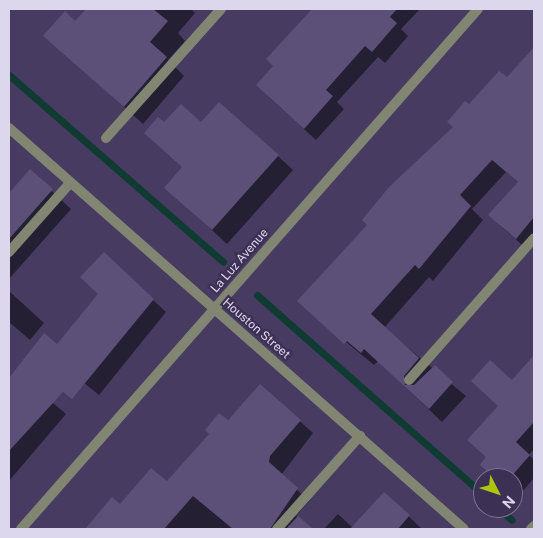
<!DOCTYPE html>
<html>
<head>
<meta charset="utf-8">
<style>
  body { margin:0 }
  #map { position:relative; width:543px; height:538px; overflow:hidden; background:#473b61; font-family:"Public Sans",sans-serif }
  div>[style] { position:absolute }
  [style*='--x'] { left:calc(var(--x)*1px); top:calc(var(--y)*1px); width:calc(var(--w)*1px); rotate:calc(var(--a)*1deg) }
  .shadow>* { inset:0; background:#0007 }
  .stream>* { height:7px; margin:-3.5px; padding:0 3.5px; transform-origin:3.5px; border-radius:3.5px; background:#0f3b33 }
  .building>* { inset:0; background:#5d5078 }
  .service>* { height:10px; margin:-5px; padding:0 5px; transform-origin:5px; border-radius:5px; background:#818572 }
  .minor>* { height:10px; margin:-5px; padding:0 5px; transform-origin:5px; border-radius:5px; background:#818572 }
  span { translate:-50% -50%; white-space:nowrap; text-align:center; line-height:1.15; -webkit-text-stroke:4.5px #3c3055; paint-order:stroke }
  .street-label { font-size:12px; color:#ddd7ee }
  .frame { position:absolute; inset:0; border:10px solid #ddd7ee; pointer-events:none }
  .north { position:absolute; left:473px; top:468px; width:50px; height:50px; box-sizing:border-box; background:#3c3055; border:1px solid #7c7392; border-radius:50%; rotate:131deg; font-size:14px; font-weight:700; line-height:20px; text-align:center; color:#ddd7ee }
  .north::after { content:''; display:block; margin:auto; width:18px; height:22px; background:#aec60a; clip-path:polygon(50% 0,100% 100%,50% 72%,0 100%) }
</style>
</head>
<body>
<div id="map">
  <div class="shadow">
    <i style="clip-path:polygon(87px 9px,191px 9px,195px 13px,178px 33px,185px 41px,168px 60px,184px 76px,143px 124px,45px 36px,75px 22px)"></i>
    <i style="clip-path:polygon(314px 9px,420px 9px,401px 29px,408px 36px,385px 63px,378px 57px,337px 102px,344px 109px,316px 140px,269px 97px,275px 66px,268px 59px)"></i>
    <i style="clip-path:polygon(534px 49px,534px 245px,529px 251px,503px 228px,519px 183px,506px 172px,472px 209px,483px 220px,433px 281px,429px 277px,384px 328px,466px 396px,442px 422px,378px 361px,374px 365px,312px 314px,469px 106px,507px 79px)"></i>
    <i style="clip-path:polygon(164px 124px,201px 124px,278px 156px,293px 170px,227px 244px,166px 188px,183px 168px)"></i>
    <i style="clip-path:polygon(30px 171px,71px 209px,9px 279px,9px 195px)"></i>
    <i style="clip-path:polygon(9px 291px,44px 323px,30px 340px,9px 322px)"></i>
    <i style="clip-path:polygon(99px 294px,153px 300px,166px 312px,99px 395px,63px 366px)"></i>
    <i style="clip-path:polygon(534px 358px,534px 449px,529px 455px,534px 460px,534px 478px,517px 498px,513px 478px,494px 478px,488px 458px,499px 406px,512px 382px)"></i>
    <i style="clip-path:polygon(16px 372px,66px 414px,9px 481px,9px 379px)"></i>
    <i style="clip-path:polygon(260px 386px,313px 433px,281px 475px,309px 501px,296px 516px,311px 529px,85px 529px,112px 499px,120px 505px,167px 483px)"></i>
    <i style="clip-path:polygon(384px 493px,422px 529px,324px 529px,338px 514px,353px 528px)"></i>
  </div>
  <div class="stream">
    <i style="--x:9;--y:75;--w:284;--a:41.1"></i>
    <i style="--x:257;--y:295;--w:301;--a:41.4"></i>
    <i style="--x:498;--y:508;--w:18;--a:41"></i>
  </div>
  <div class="building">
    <i style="clip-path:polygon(86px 9px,153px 9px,168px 21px,150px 42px,167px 57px,124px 107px,43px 36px,65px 11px,75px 21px)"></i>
    <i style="clip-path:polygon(312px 9px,397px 9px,390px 17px,397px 23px,372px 52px,365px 46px,326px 90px,333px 96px,304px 129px,256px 85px,273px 66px,266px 59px)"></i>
    <i style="clip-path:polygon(534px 47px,534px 217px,516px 239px,488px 215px,518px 182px,492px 160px,460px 195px,471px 206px,419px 269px,415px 265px,371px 314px,419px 358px,404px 376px,405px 385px,414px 385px,435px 365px,453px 382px,429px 409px,364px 349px,361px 353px,347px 341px,344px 344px,297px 301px,367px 225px,362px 220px,389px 187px,453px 127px,447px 122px,465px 101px,469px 104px,499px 71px,507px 77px)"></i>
    <i style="clip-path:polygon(219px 102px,279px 155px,212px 230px,164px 188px,182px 167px,144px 133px,158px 117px,164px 122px,181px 104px,201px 122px)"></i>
    <i style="clip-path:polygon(30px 169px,53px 189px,9px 239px,9px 193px)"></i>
    <i style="clip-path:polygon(104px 252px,154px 299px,72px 399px,63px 392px,9px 451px,9px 378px,44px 333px,57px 344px,98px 294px,80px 277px)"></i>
    <i style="clip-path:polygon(534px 355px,534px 422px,516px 442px,530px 455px,510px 478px,494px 478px,480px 465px,486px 457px,467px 440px,498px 406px,471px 381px,490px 360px,512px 380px)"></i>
    <i style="clip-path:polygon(260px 384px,301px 420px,270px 456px,269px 462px,298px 488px,270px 529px,233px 529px,193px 496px,164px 529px,85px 529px,112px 497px,120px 504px,151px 468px,167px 481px,209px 434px,205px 430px,219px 413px,228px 420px)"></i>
    <i style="clip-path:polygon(384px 492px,410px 515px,398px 529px,350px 529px)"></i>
    <i style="clip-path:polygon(298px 516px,313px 529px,286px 529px)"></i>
  </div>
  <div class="service">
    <i style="--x:106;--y:138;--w:173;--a:-48.3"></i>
    <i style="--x:9;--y:252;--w:92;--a:-48.5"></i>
    <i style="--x:409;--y:380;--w:189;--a:-48.6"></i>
    <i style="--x:277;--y:529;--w:125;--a:-48.3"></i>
  </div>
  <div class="minor">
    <i style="--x:9;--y:128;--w:606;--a:41.39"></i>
    <i style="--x:21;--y:529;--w:692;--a:-48.69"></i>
    <i style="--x:531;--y:529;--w:4;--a:-45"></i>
  </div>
  <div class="street-label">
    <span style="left:240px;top:261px;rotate:-49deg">La Luz Avenue</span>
    <span style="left:256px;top:329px;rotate:41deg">Houston Street</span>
  </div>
  <div class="frame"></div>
  <div class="north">N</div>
</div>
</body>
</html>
